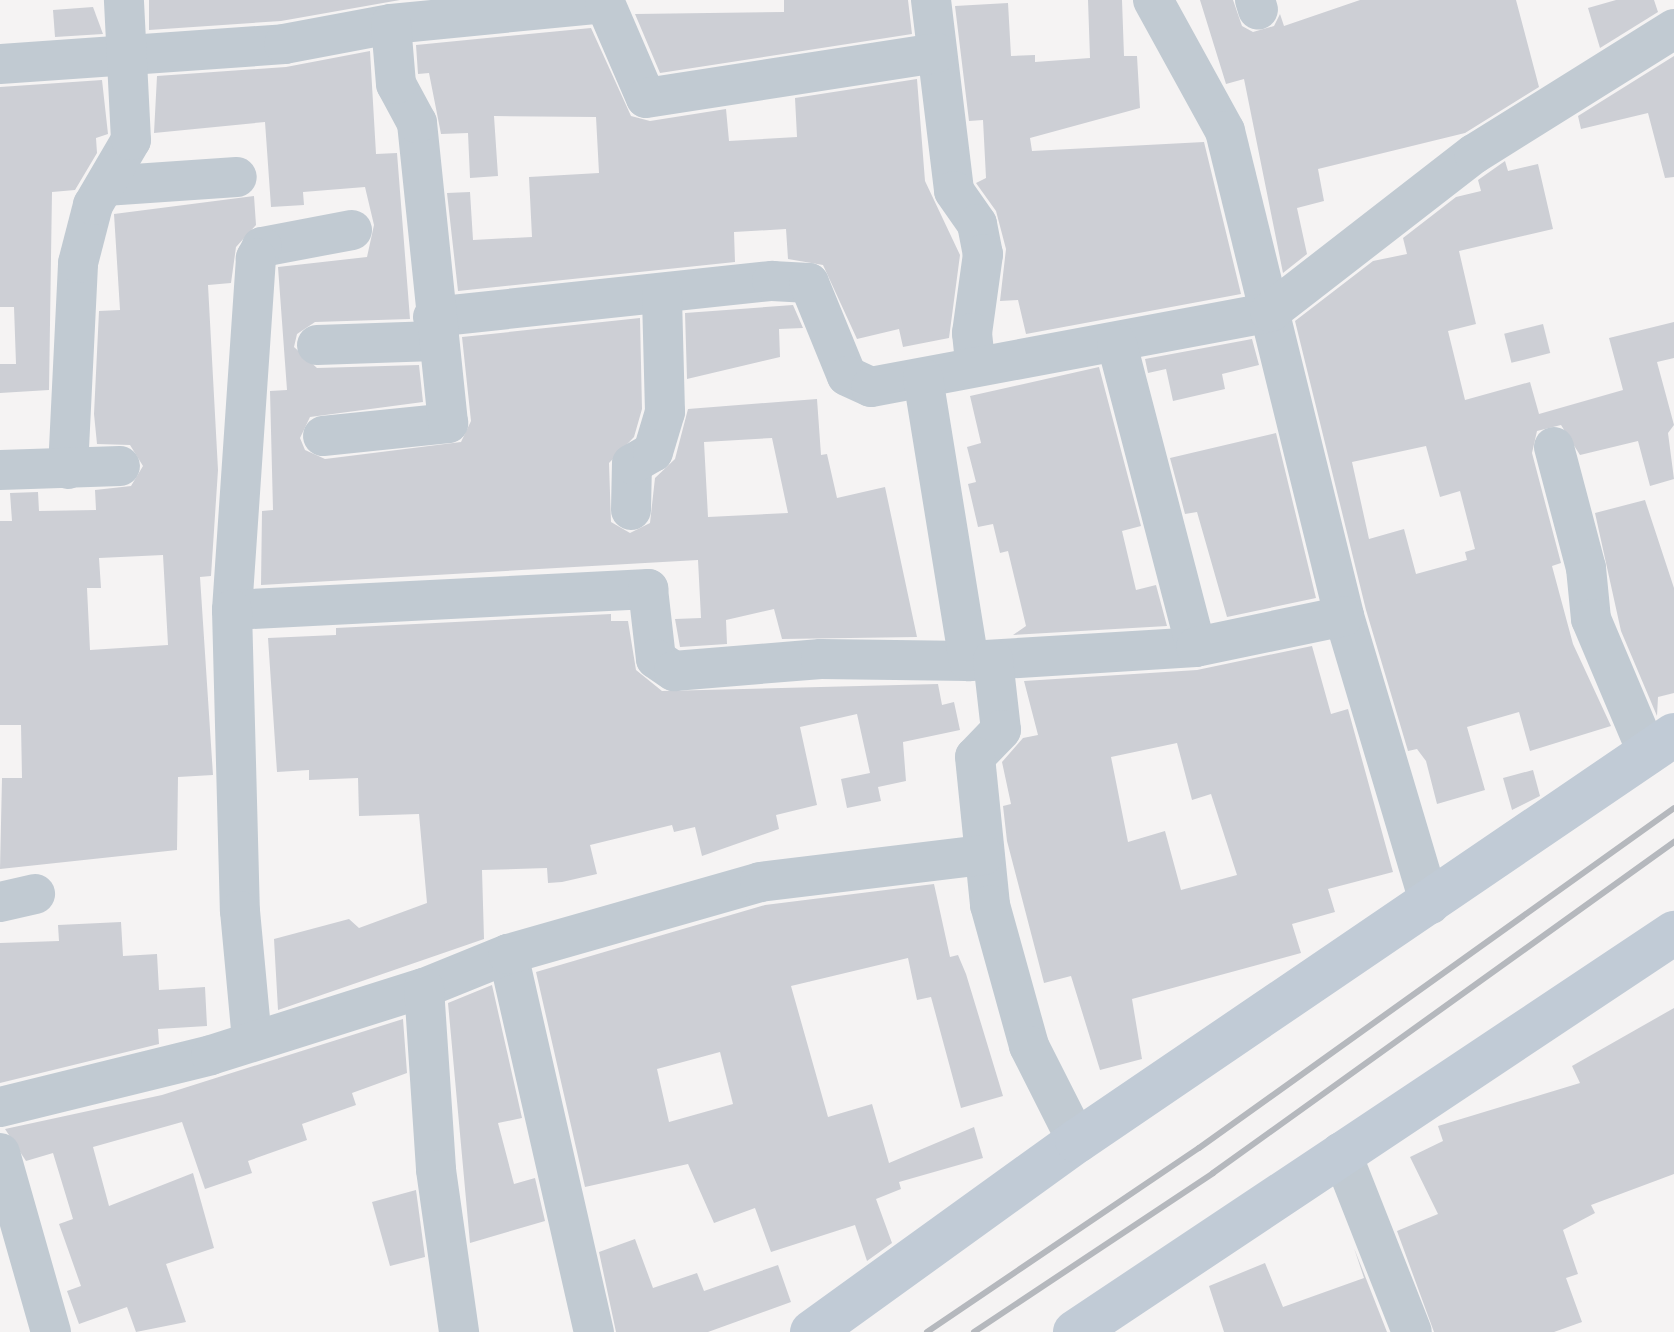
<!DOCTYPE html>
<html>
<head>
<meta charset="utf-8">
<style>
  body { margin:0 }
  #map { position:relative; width:1674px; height:1332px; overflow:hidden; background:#f5f3f3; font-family:Raleway,sans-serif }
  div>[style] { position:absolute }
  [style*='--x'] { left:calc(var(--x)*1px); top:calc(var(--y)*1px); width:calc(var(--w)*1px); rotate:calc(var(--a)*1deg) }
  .building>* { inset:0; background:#cdcfd5; transform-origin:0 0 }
  .minor>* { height:40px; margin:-20px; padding:0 20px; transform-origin:20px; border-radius:20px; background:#c1cad2 }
  .secondary>* { height:44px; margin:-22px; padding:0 22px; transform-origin:22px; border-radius:22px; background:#c1cbd6 }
  .rail>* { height:6px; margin:-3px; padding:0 3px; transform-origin:3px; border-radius:3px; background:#b5b8bd }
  span { translate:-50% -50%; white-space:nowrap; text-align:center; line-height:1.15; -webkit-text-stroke:8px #fff; paint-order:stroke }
</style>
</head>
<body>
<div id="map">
  <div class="building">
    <i style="clip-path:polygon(149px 0,400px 0,281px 21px,149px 30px)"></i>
    <i style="clip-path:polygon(784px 0,908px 0,912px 34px,660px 73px,635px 14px,784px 12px)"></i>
    <i style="clip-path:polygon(1088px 0,1122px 0,1124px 56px,1137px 56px,1140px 108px,1030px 138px,1032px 151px,1204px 142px,1241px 294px,1026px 334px,1018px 300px,1000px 301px,1006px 249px,996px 211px,976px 183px,986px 178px,983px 120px,969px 121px,955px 6px,1008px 3px,1011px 56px,1035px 55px,1035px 62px,1090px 58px)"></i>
    <i style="clip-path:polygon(1200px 0,1233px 0,1242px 26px,1253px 32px,1274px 26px,1280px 14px,1284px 26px,1360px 0,1516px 0,1539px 87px,1465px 133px,1318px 169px,1324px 201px,1297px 208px,1307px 254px,1283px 273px,1244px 79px,1226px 84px)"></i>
    <i style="clip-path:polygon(1616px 0,1654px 0,1658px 12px,1600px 48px,1588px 8px)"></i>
    <i style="clip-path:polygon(93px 7px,103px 34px,55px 37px,53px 10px)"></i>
    <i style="clip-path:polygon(591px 28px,631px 116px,650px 121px,726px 109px,729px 141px,797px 137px,795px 98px,917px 79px,925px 181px,960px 255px,949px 338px,903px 347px,899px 329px,857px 339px,823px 265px,788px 259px,786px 229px,734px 232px,735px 262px,458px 291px,447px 193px,470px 192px,473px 240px,532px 237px,529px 177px,599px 173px,596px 117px,494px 116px,498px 176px,470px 178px,468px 133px,441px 134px,429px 73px,418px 74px,416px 45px)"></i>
    <i style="clip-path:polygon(evenodd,370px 51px,376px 154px,397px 153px,410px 319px,315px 322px,297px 334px,294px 347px,317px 368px,419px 365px,423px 402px,310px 417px,300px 438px,305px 450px,325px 459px,461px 442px,471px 421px,462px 337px,640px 318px,642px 409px,634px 437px,609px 463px,611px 522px,630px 533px,650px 523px,655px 478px,675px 459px,688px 409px,817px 399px,821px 455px,827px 454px,837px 498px,885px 487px,917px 637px,782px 639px,774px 609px,726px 620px,727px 644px,680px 647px,675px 619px,701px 618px,698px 560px,261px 585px,262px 511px,273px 510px,270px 391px,287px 390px,278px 267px,367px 257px,374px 225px,365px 187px,303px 192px,304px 205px,271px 207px,265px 122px,154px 133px,157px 76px,286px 67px,370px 51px,772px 438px,788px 513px,708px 517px,704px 442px,772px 438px)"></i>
    <i style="clip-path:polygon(1674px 56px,1674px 177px,1665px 178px,1648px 113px,1581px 129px,1578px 116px)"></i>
    <i style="clip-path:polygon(102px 80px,108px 134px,96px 138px,97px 153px,75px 190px,52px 192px,49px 390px,0 393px,0 364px,16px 364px,14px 307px,0 307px,0 87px)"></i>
    <i style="clip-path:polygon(evenodd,1505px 161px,1508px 171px,1538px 164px,1553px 229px,1459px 251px,1476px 324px,1448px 331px,1465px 400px,1530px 382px,1539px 414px,1623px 390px,1609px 338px,1674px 322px,1674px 358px,1657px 362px,1674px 425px,1668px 433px,1674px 479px,1650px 486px,1638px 441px,1580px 455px,1561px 425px,1537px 431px,1532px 453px,1561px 563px,1552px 566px,1573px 644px,1611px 726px,1530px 751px,1519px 712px,1467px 727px,1485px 790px,1437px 804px,1426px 761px,1417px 749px,1408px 751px,1366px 610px,1295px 321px,1373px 261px,1407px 254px,1403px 238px,1456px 197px,1481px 191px,1478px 180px,1505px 161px,1426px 446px,1440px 497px,1460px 491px,1475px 549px,1465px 552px,1467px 560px,1416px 574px,1404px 529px,1369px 539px,1352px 462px,1426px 446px)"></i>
    <i style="clip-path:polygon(evenodd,254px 196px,256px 225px,236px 247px,231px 283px,208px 285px,218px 470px,211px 576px,200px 577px,213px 775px,178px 777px,177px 850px,0 869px,2px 778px,22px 778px,21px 725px,0 725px,0 521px,12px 521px,10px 493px,38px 492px,39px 511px,96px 510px,95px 490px,131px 486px,143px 466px,130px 445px,97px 444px,94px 414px,99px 311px,120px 310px,114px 214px,254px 196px,163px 555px,168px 645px,90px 650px,87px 588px,101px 588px,99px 558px,163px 555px)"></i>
    <i style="clip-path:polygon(793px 305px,803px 328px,779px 329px,780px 357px,687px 379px,685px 313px)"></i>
    <i style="left:1543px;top:324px;width:30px;height:40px;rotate:76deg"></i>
    <i style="clip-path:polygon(1252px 339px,1259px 365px,1222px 374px,1225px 389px,1173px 401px,1166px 369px,1148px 373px,1145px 359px)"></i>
    <i style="clip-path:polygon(1099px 367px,1141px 526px,1122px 531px,1136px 590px,1156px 585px,1167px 626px,1013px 635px,1026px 626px,1008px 551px,1000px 553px,993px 524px,978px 527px,968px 484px,976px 482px,967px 447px,981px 443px,970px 396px)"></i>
    <i style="clip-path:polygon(1276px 433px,1316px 598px,1227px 617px,1197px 512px,1185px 514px,1170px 458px)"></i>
    <i style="clip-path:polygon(1645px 500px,1674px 588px,1674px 693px,1658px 697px,1657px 716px,1621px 631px,1595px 513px)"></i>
    <i style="clip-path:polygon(611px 614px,611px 621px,628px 621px,636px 670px,662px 691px,938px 684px,942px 705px,954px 702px,960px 730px,903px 742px,906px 781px,878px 787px,881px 801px,847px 808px,841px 779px,870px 773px,857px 714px,800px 727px,817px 805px,776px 815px,779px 829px,702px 856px,695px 827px,674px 832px,672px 825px,590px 845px,597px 874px,562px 882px,548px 883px,547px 868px,482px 870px,484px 939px,278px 1010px,274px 939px,349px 919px,359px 928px,427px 903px,419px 814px,359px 816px,358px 778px,309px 780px,309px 770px,277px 772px,268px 638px,336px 635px,336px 628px)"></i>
    <i style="clip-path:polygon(evenodd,1312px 646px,1331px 714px,1348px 709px,1393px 872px,1328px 889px,1335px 912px,1292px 924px,1301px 953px,1132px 999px,1142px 1059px,1100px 1070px,1071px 976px,1044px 983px,1007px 841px,1003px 806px,1011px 804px,1002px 762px,1023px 738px,1038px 735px,1024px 681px,1197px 670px,1312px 646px,1177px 743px,1192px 800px,1211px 794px,1237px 875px,1181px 890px,1165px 831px,1128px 842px,1111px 757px,1177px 743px)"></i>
    <i style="clip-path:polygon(1533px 770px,1540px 796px,1512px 810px,1503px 778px)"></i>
    <i style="clip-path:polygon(evenodd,934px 884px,950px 957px,958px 955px,966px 974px,1003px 1096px,961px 1108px,931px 997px,917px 1000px,908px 958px,791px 986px,828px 1117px,872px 1104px,889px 1163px,974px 1127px,983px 1158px,899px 1182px,901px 1189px,876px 1199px,892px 1243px,867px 1261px,855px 1225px,771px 1252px,755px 1208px,714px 1223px,688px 1164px,585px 1187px,536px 972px,765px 905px,934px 884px,720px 1052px,733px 1104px,669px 1122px,657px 1069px,720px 1052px)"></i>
    <i style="clip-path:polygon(121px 922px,123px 956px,157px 954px,159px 990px,205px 987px,207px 1026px,158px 1029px,159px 1044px,0 1083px,0 943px,59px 941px,58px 925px)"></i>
    <i style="clip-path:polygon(492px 985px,522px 1118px,498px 1123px,514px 1184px,535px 1178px,545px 1221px,470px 1243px,448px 1003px)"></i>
    <i style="clip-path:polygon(1674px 1008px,1674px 1174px,1591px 1205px,1595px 1213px,1563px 1230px,1578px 1274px,1566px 1278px,1582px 1322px,1554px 1332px,1434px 1332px,1397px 1231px,1438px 1214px,1410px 1157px,1443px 1141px,1438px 1126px,1580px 1083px,1572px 1066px)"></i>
    <i style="clip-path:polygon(403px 1019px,407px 1073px,352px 1093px,356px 1105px,302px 1124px,307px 1140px,248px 1161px,252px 1173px,205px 1189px,182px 1122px,93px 1147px,109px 1206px,193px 1173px,214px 1248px,166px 1264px,186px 1322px,136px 1332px,127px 1307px,79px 1324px,67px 1291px,81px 1286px,59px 1224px,73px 1219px,53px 1153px,26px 1161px,5px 1129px,162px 1095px)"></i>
    <i style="clip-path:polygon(416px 1190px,425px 1257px,390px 1266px,372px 1202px)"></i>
    <i style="clip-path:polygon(635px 1239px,653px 1288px,697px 1273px,704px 1291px,778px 1265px,791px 1302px,708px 1332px,616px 1332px,599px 1252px)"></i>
    <i style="clip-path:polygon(1354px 1248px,1387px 1332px,1224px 1332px,1209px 1286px,1265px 1263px,1283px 1307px,1364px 1278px)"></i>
  </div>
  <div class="minor">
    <i style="--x:931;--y:0;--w:192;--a:83.1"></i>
    <i style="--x:954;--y:191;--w:40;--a:55.1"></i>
    <i style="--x:977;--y:224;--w:31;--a:79"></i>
    <i style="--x:983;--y:254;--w:80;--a:97.9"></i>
    <i style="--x:972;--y:333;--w:31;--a:84"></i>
    <i style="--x:1153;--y:0;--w:149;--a:61.2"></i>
    <i style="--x:1225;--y:131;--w:499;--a:76.2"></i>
    <i style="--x:1344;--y:616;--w:301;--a:73.4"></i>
    <i style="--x:1255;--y:0;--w:10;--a:73"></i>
    <i style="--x:0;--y:64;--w:285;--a:-4"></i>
    <i style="--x:284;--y:44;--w:109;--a:-10.6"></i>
    <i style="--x:391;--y:24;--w:215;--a:-5.6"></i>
    <i style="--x:605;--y:3;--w:103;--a:66.7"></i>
    <i style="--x:646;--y:98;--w:294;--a:-8.8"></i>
    <i style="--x:105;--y:186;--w:132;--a:-3.9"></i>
    <i style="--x:352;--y:230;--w:92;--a:169.3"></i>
    <i style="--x:262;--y:247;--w:13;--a:119"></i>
    <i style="--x:256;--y:258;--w:353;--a:93.9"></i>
    <i style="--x:232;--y:610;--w:417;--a:-2.9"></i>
    <i style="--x:648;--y:589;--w:70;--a:83.5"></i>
    <i style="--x:656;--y:659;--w:22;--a:34"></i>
    <i style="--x:674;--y:671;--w:147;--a:-4.7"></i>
    <i style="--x:821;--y:659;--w:148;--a:0.8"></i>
    <i style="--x:969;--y:661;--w:227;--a:-3.5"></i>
    <i style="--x:433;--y:317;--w:341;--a:-6.1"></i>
    <i style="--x:772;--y:281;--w:37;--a:3"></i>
    <i style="--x:809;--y:283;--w:100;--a:67.8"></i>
    <i style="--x:847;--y:376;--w:26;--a:25"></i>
    <i style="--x:871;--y:387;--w:406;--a:-10.6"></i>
    <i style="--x:1270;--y:312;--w:258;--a:-37.8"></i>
    <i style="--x:1474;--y:154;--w:236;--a:-32"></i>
    <i style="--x:1117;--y:344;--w:313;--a:75.4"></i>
    <i style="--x:1196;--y:647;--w:151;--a:-11.8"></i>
    <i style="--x:317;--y:345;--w:118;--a:-1.9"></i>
    <i style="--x:923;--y:378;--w:287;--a:80.8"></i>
    <i style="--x:323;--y:436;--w:126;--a:-5.9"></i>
    <i style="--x:448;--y:423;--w:302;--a:-95.9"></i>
    <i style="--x:417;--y:123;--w:44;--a:-118.3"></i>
    <i style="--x:396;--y:84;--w:60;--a:-94.8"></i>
    <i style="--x:1554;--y:447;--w:125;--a:75.2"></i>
    <i style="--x:1586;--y:568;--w:51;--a:84.4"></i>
    <i style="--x:1591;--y:619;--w:147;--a:67.1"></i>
    <i style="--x:68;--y:469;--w:206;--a:-87.2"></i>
    <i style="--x:78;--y:263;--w:60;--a:-75.5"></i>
    <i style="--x:93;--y:205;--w:75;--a:-59.7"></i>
    <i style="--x:131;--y:140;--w:140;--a:-92.9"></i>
    <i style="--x:0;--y:470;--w:120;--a:-1.9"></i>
    <i style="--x:631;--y:510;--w:46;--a:-88.8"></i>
    <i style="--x:632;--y:464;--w:24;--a:-30"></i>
    <i style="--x:653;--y:452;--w:42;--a:-73.3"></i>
    <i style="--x:665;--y:412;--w:116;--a:-91.5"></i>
    <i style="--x:232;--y:610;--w:301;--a:88.5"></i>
    <i style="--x:240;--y:911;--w:131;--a:84.7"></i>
    <i style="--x:993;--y:660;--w:70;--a:83.5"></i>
    <i style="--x:1001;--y:730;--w:37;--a:134"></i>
    <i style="--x:975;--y:757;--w:149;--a:84.2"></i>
    <i style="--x:990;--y:905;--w:146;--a:74.5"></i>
    <i style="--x:1029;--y:1046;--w:106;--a:63.2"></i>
    <i style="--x:0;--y:902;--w:36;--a:-13"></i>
    <i style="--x:508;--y:954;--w:388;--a:77.2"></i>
    <i style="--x:424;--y:988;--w:91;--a:-22"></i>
    <i style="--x:508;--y:954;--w:262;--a:-15.9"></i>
    <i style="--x:760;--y:882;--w:225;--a:-6.9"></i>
    <i style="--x:0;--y:1107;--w:217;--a:-13.8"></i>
    <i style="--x:211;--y:1055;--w:223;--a:-17.5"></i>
    <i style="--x:424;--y:988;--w:182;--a:86.2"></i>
    <i style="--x:436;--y:1170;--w:164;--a:81.9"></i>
    <i style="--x:1341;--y:1152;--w:193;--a:68.5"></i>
    <i style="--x:0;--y:1153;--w:186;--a:74.1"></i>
  </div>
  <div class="secondary">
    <i style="--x:812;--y:1332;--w:327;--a:-35.8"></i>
    <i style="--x:1077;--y:1141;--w:722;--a:-34.22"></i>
    <i style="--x:1075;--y:1332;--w:720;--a:-33.67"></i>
  </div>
  <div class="rail">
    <i style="--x:927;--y:1332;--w:328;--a:-34.1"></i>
    <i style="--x:1199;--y:1148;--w:584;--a:-35.59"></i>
    <i style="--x:974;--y:1332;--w:287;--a:-33.6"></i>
    <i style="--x:1213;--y:1173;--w:568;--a:-35.68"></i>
  </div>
</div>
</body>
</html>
